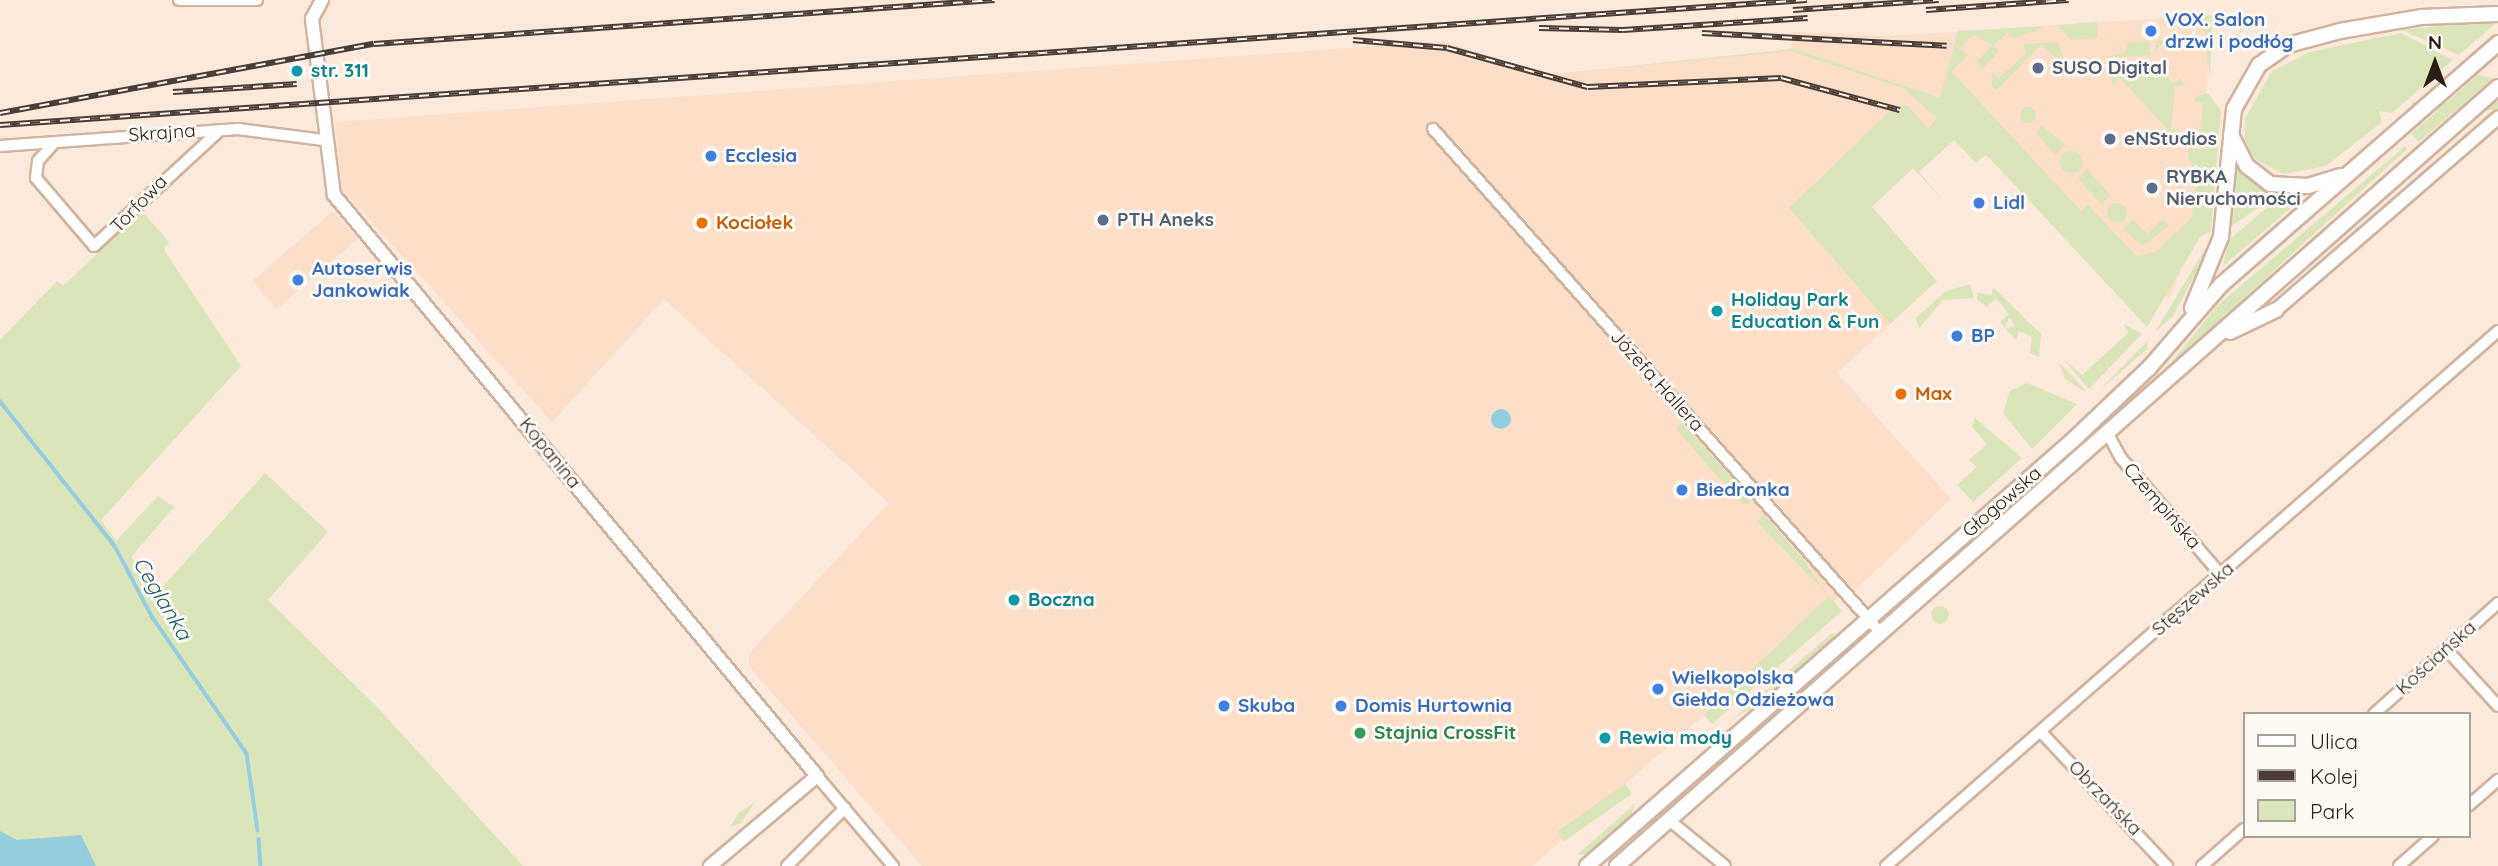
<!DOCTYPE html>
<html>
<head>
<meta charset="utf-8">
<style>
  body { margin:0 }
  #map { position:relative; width:2498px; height:866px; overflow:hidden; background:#fbe9dc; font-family:Quicksand,sans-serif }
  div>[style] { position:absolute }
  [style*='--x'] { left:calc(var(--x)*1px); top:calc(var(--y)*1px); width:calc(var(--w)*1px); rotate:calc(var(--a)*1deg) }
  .built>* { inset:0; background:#fcdec9; transform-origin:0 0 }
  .green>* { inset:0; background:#dbe5ba; transform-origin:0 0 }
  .round { border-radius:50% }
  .water>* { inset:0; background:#94cdde }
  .stream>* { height:3.5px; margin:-1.75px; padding:0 1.75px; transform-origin:1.75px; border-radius:1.75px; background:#94cdde }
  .roads { filter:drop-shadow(2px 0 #d1b49f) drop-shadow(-2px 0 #d1b49f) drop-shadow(0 2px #d1b49f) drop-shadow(0 -2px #d1b49f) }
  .minor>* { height:10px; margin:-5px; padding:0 5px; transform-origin:5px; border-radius:5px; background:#fff }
  .tertiary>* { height:12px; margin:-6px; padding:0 6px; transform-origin:6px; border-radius:6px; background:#fff }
  .secondary>* { height:14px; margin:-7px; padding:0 7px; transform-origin:7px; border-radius:7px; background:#fff }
  .rail>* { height:6px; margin-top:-3px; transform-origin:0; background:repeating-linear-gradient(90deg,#fff9f4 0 10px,#4a3d35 0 20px); box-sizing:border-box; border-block:2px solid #4a3d35 }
  .dots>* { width:19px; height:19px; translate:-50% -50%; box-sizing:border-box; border:4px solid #fff9f4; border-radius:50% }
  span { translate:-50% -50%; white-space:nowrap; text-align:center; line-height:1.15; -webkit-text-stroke:6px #fff9f4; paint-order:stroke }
  .shop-label { font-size:19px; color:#366cbe; font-weight:700 }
  .left { translate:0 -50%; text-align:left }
  .service-label { font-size:19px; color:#4e5e75; font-weight:700 }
  .culture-label { font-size:19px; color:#0d838f; font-weight:700 }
  .street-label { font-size:19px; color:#291e16 }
  .food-label { font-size:19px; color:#c56008; font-weight:700 }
  .leisure-label { font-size:19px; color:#27864d; font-weight:700 }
  .water-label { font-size:21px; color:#135f71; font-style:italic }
  .legend { position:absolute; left:2243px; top:712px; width:228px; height:126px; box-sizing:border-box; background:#fff9f4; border:2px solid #a9a19b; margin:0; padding:9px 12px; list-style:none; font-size:21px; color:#291e16 }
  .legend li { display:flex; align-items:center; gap:14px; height:35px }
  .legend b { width:35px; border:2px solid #a9a19b }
  .north { position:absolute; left:2400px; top:28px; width:70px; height:70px; -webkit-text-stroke:5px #fff9f4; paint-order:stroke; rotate:0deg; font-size:19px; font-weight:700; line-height:28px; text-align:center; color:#291e16 }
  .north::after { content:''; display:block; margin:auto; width:24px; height:32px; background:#291e16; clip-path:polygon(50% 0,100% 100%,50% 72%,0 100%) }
</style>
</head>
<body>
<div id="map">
  <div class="built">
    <i style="clip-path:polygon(2212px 15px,2195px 236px,2169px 299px,1960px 120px,1789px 208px,1890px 324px,1837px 373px,1951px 499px,1856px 589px,1852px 585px,1532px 866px,922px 866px,749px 666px,749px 654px,889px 503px,664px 299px,552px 422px,342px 189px,335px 122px,1444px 41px,1543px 75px,1791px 49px,1794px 32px,1891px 36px)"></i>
    <i style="left:333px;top:211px;width:37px;height:107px;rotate:49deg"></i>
  </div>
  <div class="green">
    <i style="clip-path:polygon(2212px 15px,2210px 77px,2205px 41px,2159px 44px,2156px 54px,2155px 41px,2205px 38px,2204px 16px)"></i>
    <i style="clip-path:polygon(2097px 22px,2098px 38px,2071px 40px,2057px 25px)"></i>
    <i style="clip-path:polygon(2465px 23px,2495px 24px,2459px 55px,2402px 30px)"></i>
    <i style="clip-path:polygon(2047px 26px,2014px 39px,2007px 33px,1994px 45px,1999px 52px,1982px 68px,1976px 62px,1993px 45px,1973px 35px,1960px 48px,1967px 56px,1951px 71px,2081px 211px,2088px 205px,2137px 256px,2155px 252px,2192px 218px,2196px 174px,2188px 157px,2189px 148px,2199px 149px,2203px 102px,2194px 101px,2196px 96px,2208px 93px,2221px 111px,2211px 231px,2200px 237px,2147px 327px,1996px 165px,1986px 155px,1976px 163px,1954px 140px,1919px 172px,1944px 201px,1913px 168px,1872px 207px,1937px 281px,1890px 324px,1789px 208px,1891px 110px,1900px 113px,1898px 104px,1908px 106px,1928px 129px,1937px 118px,1903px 88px,1790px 51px,1539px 76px,1795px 49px,1940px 98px,1958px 31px)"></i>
    <i style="clip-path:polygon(2401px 33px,2453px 60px,2392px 113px,2379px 111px,2382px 122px,2326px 166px,2284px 174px,2255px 159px,2245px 141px,2245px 119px,2272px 71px,2310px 52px)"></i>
    <i style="clip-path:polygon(2149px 41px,2150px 55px,2099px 58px,2126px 52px,2126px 43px)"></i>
    <i style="clip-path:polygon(2058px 42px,2068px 72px,2042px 44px,1996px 90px,1992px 86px,1992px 72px,1999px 78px,2026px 53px,2023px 44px)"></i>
    <i style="clip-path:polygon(2160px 65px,2171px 68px,2164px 74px,2174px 84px,2181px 78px,2184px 85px,2175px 87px,2171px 129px,2180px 130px,2173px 141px,2161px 137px,2168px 130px,2120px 78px,2113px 84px,2111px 79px,2122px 67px,2123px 77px,2160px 74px)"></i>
    <i style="clip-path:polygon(2478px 75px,2493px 78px,2419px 142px,2411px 134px)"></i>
    <i style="left:2498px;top:102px;width:8px;height:86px;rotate:90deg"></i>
    <i class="round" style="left:2020px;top:107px;width:16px;height:16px"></i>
    <i style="clip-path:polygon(2042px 125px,2065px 145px,2055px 155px,2036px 133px)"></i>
    <i style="clip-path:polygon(2405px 146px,2407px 149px,2166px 369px,2218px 305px)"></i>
    <i class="round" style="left:2060px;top:151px;width:22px;height:22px"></i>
    <i style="clip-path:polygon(2235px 166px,2270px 192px,2263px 205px,2231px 226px)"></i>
    <i style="left:2087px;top:169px;width:36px;height:13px;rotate:48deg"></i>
    <i style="clip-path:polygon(2307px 193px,2307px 194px,2223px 266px,2229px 240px,2283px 194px)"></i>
    <i class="round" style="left:2107px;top:203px;width:20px;height:20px"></i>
    <i style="clip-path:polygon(142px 211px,169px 242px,164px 250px,241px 366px,101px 520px,116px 541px,158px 496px,174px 507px,131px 557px,159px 591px,265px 473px,328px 532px,268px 600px,377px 707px,523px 866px,0 866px,0 340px,57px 281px,63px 286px)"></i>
    <i style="clip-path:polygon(2133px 219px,2147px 234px,2163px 219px,2169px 226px,2143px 246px,2123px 229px)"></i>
    <i style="clip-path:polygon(2211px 245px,2173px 316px,2155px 332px,2205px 249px)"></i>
    <i style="clip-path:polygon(1970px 284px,1974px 298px,1943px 300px,1919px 328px,1916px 318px,1946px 291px)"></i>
    <i style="clip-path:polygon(1993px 287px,2041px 334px,2039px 357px,2030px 353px,2032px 337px,2019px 331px,2016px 340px,2006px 329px,2015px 325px,2009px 318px,2005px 328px,2000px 322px,2009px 314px,1996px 299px,1986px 307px,1977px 299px,1977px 293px,1992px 295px)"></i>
    <i style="clip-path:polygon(2124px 324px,2142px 334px,2089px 389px,2062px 358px,2082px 375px,2128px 333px)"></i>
    <i style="clip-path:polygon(2148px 341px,2147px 349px,2100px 390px,2147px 341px)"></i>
    <i style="clip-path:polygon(2059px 362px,2082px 387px,2086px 392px,2065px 379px)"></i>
    <i style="clip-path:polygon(2027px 383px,2077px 404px,2032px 449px,2003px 413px,2010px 391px)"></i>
    <i style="clip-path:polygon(1975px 418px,2022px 458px,1973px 502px,1957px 485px,1977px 467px,1969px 460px,1987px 444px,1972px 427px)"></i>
    <i style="clip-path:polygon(1681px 422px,1750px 498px,1750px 504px,1742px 504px,1676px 429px)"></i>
    <i style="clip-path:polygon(2074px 450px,1891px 614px,1889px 612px)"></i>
    <i style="clip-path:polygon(1763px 514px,1802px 558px,1826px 593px,1757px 522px)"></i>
    <i style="clip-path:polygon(1829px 596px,1842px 611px,1712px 724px,1704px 715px)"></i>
    <i class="round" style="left:1931px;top:606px;width:18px;height:18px"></i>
    <i style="clip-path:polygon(1832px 633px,1839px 635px,1761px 702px,1732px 720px)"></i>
    <i style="clip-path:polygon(1849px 647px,1851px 650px,1600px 866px,1698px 780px)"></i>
    <i style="left:1625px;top:784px;width:12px;height:83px;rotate:55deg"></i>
    <i style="clip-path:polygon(755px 802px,741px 823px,730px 827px,739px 813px)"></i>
    <i style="clip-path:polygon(1635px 804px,1630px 818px,1588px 855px,1578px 854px)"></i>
  </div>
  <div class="water">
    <i class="round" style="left:1491px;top:409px;width:20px;height:20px"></i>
    <i style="clip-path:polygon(0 831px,17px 840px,81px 835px,96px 866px,0 866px)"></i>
  </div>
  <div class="stream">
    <i style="--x:0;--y:401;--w:185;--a:51.6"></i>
    <i style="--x:115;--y:546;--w:81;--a:62.2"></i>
    <i style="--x:153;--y:618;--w:165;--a:55.3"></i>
    <i style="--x:247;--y:754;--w:77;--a:81.8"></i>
    <i style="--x:259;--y:839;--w:27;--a:86"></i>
  </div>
  <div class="roads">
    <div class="minor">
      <i style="--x:179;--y:0;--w:78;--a:0"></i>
      <i style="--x:1433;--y:129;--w:674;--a:48.37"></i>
      <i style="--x:55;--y:142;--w:25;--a:132"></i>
      <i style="--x:38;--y:161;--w:17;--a:97"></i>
      <i style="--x:36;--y:178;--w:89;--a:49.5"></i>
      <i style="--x:94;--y:246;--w:171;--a:-42.6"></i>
      <i style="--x:0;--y:146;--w:239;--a:-4.1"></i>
      <i style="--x:238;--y:129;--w:86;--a:7.4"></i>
      <i style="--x:2108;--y:434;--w:27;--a:62"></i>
      <i style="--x:2121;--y:458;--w:154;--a:49.5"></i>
      <i style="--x:2446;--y:649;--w:77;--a:47.6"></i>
      <i style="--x:2374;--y:714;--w:166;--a:-41.8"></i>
      <i style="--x:2041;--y:732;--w:184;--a:46.8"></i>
      <i style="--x:817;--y:776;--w:118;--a:49.8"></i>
      <i style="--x:2468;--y:806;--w:40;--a:-41"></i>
      <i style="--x:1669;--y:820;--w:72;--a:39.4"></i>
      <i style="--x:787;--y:866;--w:82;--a:-45"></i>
      <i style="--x:1886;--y:866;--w:813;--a:-41.16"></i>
      <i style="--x:2202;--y:866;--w:56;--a:-41.4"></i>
      <i style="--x:2399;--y:866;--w:45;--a:-41.4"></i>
    </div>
    <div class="tertiary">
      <i style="--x:322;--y:0;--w:21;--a:118"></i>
      <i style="--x:312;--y:19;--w:177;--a:82.9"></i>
      <i style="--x:334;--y:195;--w:756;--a:50.26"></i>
      <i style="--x:817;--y:776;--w:140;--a:139.9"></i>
      <i style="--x:2276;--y:310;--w:294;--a:-40.9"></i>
    </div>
    <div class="secondary">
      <i style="--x:2231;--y:135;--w:35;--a:63"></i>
      <i style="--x:2247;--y:166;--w:29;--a:38"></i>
      <i style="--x:2270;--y:184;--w:38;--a:3"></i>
      <i style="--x:2308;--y:186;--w:34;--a:-17"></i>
      <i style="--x:2192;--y:308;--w:77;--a:-67.8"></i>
      <i style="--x:2221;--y:237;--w:129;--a:-84.2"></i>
      <i style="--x:2234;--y:109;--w:51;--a:-60.4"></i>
      <i style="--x:2259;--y:65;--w:35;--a:-35"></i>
      <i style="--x:2288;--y:45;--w:54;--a:-15.1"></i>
      <i style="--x:2340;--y:31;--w:82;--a:-9.8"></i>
      <i style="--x:2421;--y:17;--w:77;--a:-2.2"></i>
      <i style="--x:2230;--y:332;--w:51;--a:-25.6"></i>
      <i style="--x:1587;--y:866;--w:646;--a:-41.24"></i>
      <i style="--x:2073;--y:440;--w:105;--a:-43.5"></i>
      <i style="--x:2149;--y:368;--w:110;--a:-49.1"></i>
      <i style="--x:2221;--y:285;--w:368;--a:-41.1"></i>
      <i style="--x:1617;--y:866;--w:1176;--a:-41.48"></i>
    </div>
  </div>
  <div class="rail">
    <i style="--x:1793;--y:10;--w:146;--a:-3.9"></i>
    <i style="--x:1926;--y:10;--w:143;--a:-4"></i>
    <i style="--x:1539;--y:28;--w:84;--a:1.4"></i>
    <i style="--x:1623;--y:30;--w:185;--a:-3.7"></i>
    <i style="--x:1702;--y:33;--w:245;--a:3"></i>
    <i style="--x:1353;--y:40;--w:94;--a:4.9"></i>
    <i style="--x:1447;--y:48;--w:146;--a:15.5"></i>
    <i style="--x:1588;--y:87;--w:193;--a:-2.7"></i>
    <i style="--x:1781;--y:78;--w:123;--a:15.1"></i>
    <i style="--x:173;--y:92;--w:124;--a:-3.7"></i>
    <i style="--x:0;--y:113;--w:380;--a:-10.5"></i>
    <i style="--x:374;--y:44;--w:622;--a:-4.06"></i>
    <i style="--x:0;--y:125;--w:1811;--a:-3.96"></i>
  </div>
  <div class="dots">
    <i style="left:2151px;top:31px;background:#3f7fe0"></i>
    <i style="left:2038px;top:68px;background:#5c6f8a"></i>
    <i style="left:297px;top:71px;background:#0f9aa8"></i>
    <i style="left:2110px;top:139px;background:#5c6f8a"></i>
    <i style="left:711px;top:156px;background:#3f7fe0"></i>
    <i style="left:2152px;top:188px;background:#5c6f8a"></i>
    <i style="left:1979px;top:203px;background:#3f7fe0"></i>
    <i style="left:1103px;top:220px;background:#5c6f8a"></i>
    <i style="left:702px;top:223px;background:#e8710a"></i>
    <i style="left:298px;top:280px;background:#3f7fe0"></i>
    <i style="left:1717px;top:311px;background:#0f9aa8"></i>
    <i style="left:1957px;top:336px;background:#3f7fe0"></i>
    <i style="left:1901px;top:394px;background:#e8710a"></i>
    <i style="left:1682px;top:490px;background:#3f7fe0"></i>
    <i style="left:1014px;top:600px;background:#0f9aa8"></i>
    <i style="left:1658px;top:689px;background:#3f7fe0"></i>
    <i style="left:1224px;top:706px;background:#3f7fe0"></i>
    <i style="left:1341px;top:706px;background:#3f7fe0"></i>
    <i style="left:1360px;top:733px;background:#2e9e5b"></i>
    <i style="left:1605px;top:738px;background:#0f9aa8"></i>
  </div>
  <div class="shop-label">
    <span class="left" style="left:2165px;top:31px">VOX. Salon<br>drzwi i podłóg</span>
    <span class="left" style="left:725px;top:156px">Ecclesia</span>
    <span class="left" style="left:1993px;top:203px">Lidl</span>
    <span class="left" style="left:312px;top:280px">Autoserwis<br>Jankowiak</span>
    <span class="left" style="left:1971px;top:336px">BP</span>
    <span class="left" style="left:1696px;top:490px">Biedronka</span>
    <span class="left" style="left:1672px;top:689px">Wielkopolska<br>Giełda Odzieżowa</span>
    <span class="left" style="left:1238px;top:706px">Skuba</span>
    <span class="left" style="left:1355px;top:706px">Domis Hurtownia</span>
  </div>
  <div class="service-label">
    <span class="left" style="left:2052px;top:68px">SUSO Digital</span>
    <span class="left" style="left:2124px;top:139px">eNStudios</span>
    <span class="left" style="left:2166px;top:188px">RYBKA<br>Nieruchomości</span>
    <span class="left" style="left:1117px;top:220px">PTH Aneks</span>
  </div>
  <div class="culture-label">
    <span class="left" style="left:311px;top:71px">str. 311</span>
    <span class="left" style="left:1731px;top:311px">Holiday Park<br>Education &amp; Fun</span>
    <span class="left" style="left:1028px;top:600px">Boczna</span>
    <span class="left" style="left:1619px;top:738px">Rewia mody</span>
  </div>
  <div class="street-label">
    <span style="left:162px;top:133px;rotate:-4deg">Skrajna</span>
    <span style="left:139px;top:204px;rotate:-46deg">Torfowa</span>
    <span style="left:1657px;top:381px;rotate:48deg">Józefa Hallera</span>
    <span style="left:550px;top:453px;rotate:51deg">Kopanina</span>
    <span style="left:2002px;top:502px;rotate:-41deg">Głogowska</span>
    <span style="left:2162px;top:506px;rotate:49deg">Czempińska</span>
    <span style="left:2193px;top:599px;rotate:-41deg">Stęszewska</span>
    <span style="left:2436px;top:658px;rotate:-42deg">Kościańska</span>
    <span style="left:2105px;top:798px;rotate:46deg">Obrzańska</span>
  </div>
  <div class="food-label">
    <span class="left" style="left:716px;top:223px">Kociołek</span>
    <span class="left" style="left:1915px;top:394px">Max</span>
  </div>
  <div class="leisure-label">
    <span class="left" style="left:1374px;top:733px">Stajnia CrossFit</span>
  </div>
  <div class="water-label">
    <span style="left:163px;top:598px;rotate:59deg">Ceglanka</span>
  </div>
  <ul class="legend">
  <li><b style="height:9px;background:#fff"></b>Ulica</li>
  <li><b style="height:9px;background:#4a3d35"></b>Kolej</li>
  <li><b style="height:19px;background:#dbe5ba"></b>Park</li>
  </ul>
  <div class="north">N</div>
</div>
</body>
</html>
